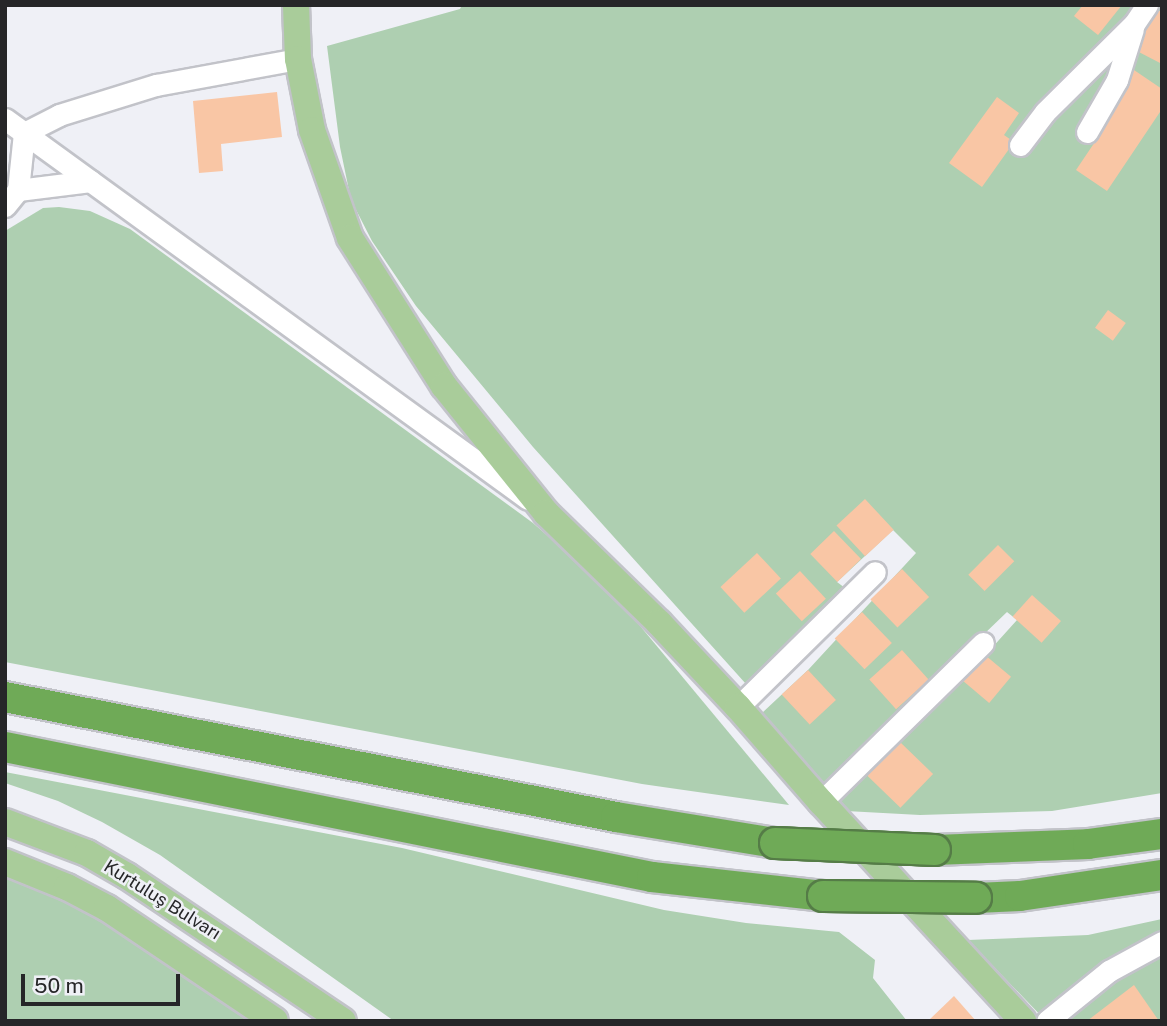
<!DOCTYPE html>
<html>
<head>
<meta charset="utf-8">
<style>
  body { margin:0 }
  #map { position:relative; width:1167px; height:1026px; overflow:hidden; background:#eff0f6; font-family:"Public Sans",sans-serif }
  div>[style] { position:absolute }
  [style*='--x'] { left:calc(var(--x)*1px); top:calc(var(--y)*1px); width:calc(var(--w)*1px); rotate:calc(var(--a)*1deg) }
  .green>* { inset:0; background:#aecfb1 }
  .building>* { inset:0; background:#f9c6a5; transform-origin:0 0 }
  .roads { filter:drop-shadow(2px 0 #c2c3c9) drop-shadow(-2px 0 #c2c3c9) drop-shadow(0 2px #c2c3c9) drop-shadow(0 -2px #c2c3c9) }
  .minor>* { height:21px; margin:-10.5px; padding:0 10.5px; transform-origin:10.5px; border-radius:10.5px; background:#fff }
  .major>* { height:26px; margin:-13px; padding:0 13px; transform-origin:13px; border-radius:13px; background:#a9cc9a }
  .highway>* { height:30px; margin:-15px; padding:0 15px; transform-origin:15px; border-radius:15px; background:#6faa57 }
  .bridges { filter:drop-shadow(2px 0 #557c47) drop-shadow(-2px 0 #557c47) drop-shadow(0 2px #557c47) drop-shadow(0 -2px #557c47) }
  .highway-bridge>* { height:30px; margin:-15px; padding:0 15px; transform-origin:15px; border-radius:15px; background:#6faa57 }
  span { translate:-50% -50%; white-space:nowrap; text-align:center; line-height:1.15; -webkit-text-stroke:5px #eff0f6; paint-order:stroke }
  .street-label { font-size:18px; color:#262628 }
  .frame { position:absolute; inset:0; border:7px solid #262628; pointer-events:none }
  .scale { position:absolute; left:21px; top:974px; width:159px; height:32px; box-sizing:border-box; border:4px solid #262628; border-top:0; padding-left:9px; font-size:21px; line-height:24px; white-space:nowrap; color:#262628; -webkit-text-stroke:5px #eff0f6; paint-order:stroke }
</style>
</head>
<body>
<div id="map">
  <div class="green">
    <i style="clip-path:polygon(462px 5px,1162px 5px,1162px 793px,1052px 811px,920px 815px,846px 811px,840px 802px,962px 681px,1017px 620px,1007px 612px,826px 786px,761px 714px,808px 670px,916px 553px,893px 530px,837px 582px,845px 588px,746px 684px,533px 447px,416px 306px,372px 241px,351px 200px,340px 147px,327px 46px,460px 9px)"></i>
    <i style="clip-path:polygon(59px 207px,90px 211px,130px 229px,533px 523px,592px 575px,636px 621px,789px 805px,642px 784px,5px 662px,5px 231px,43px 208px)"></i>
    <i style="clip-path:polygon(5px 772px,402px 848px,664px 910px,746px 923px,839px 932px,875px 960px,873px 978px,907px 1021px,394px 1021px,160px 855px,102px 822px,58px 801px,5px 783px)"></i>
    <i style="clip-path:polygon(5px 873px,77px 903px,256px 1021px,5px 1021px)"></i>
    <i style="clip-path:polygon(1162px 919px,1162px 1021px,1046px 1021px,968px 940px,1088px 935px)"></i>
  </div>
  <div class="building">
    <i style="clip-path:polygon(1083px 5px,1122px 5px,1098px 35px,1074px 16px)"></i>
    <i style="clip-path:polygon(1155px 9px,1162px 12px,1162px 64px,1133px 49px)"></i>
    <i style="clip-path:polygon(1134px 70px,1162px 89px,1162px 109px,1107px 191px,1076px 170px,1105px 127px,1099px 123px)"></i>
    <i style="clip-path:polygon(277px 92px,282px 137px,221px 144px,223px 171px,199px 173px,193px 101px)"></i>
    <i style="clip-path:polygon(997px 97px,1019px 113px,1004px 135px,1014px 142px,982px 187px,949px 163px)"></i>
    <i style="left:1108px;top:310px;width:22px;height:22px;rotate:36deg"></i>
    <i style="left:865px;top:499px;width:42px;height:39px;rotate:47deg"></i>
    <i style="left:834px;top:531px;width:39px;height:33px;rotate:46deg"></i>
    <i style="left:998px;top:545px;width:23px;height:42px;rotate:45deg"></i>
    <i style="left:757px;top:553px;width:35px;height:50px;rotate:47deg"></i>
    <i style="left:902px;top:569px;width:39px;height:44px;rotate:46deg"></i>
    <i style="left:800px;top:571px;width:38px;height:33px;rotate:47deg"></i>
    <i style="left:1032px;top:595px;width:39px;height:29px;rotate:42deg"></i>
    <i style="left:862px;top:612px;width:43px;height:38px;rotate:46deg"></i>
    <i style="left:902px;top:650px;width:40px;height:44px;rotate:48deg"></i>
    <i style="left:985px;top:655px;width:34px;height:34px;rotate:40deg"></i>
    <i style="left:808px;top:670px;width:41px;height:36px;rotate:47deg"></i>
    <i style="left:900px;top:742px;width:46px;height:47px;rotate:44deg"></i>
    <i style="clip-path:polygon(1134px 985px,1159px 1021px,1087px 1021px)"></i>
    <i style="clip-path:polygon(954px 996px,976px 1021px,928px 1021px)"></i>
  </div>
  <div class="roads">
    <div class="minor">
      <i style="--x:5;--y:119;--w:646;--a:36"></i>
      <i style="--x:1087;--y:132;--w:60;--a:-60"></i>
      <i style="--x:1117;--y:80;--w:53;--a:-72.6"></i>
      <i style="--x:1020;--y:145;--w:41;--a:-52.9"></i>
      <i style="--x:1045;--y:112;--w:125;--a:-44.7"></i>
      <i style="--x:1134;--y:24;--w:23;--a:-56"></i>
      <i style="--x:18;--y:190;--w:73;--a:-7.1"></i>
      <i style="--x:5;--y:206;--w:21;--a:-51"></i>
      <i style="--x:18;--y:190;--w:57;--a:-84"></i>
      <i style="--x:24;--y:133;--w:39;--a:-27"></i>
      <i style="--x:59;--y:115;--w:102;--a:-17.2"></i>
      <i style="--x:156;--y:85;--w:144;--a:-10.4"></i>
      <i style="--x:738;--y:707;--w:192;--a:-44.6"></i>
      <i style="--x:821;--y:802;--w:227;--a:-44.5"></i>
      <i style="--x:1047;--y:1021;--w:80;--a:-38.9"></i>
      <i style="--x:1109;--y:971;--w:60;--a:-28.7"></i>
    </div>
    <div class="major">
      <i style="--x:296;--y:5;--w:54;--a:87.9"></i>
      <i style="--x:298;--y:59;--w:72;--a:78.8"></i>
      <i style="--x:312;--y:130;--w:114;--a:70.6"></i>
      <i style="--x:350;--y:238;--w:175;--a:57.6"></i>
      <i style="--x:444;--y:386;--w:163;--a:51.2"></i>
      <i style="--x:546;--y:513;--w:158;--a:44.2"></i>
      <i style="--x:659;--y:623;--w:115;--a:46.8"></i>
      <i style="--x:738;--y:707;--w:126;--a:48.9"></i>
      <i style="--x:821;--y:802;--w:298;--a:47.3"></i>
      <i style="--x:5;--y:822;--w:88;--a:20.7"></i>
      <i style="--x:87;--y:853;--w:46;--a:29.9"></i>
      <i style="--x:127;--y:876;--w:260;--a:33.9"></i>
      <i style="--x:5;--y:862;--w:67;--a:22"></i>
      <i style="--x:67;--y:887;--w:45;--a:27.7"></i>
      <i style="--x:107;--y:908;--w:202;--a:33.9"></i>
    </div>
    <div class="highway">
      <i style="--x:5;--y:697;--w:623;--a:11.11"></i>
      <i style="--x:616;--y:817;--w:161;--a:9.3"></i>
      <i style="--x:5;--y:747;--w:660;--a:11.36"></i>
      <i style="--x:652;--y:877;--w:172;--a:6.3"></i>
      <i style="--x:935;--y:850;--w:153;--a:-2.2"></i>
      <i style="--x:1088;--y:844;--w:75;--a:-7.7"></i>
      <i style="--x:976;--y:898;--w:44;--a:-2.6"></i>
      <i style="--x:1020;--y:896;--w:144;--a:-8.4"></i>
    </div>
  </div>
  <div class="bridges">
    <div class="highway-bridge">
      <i style="--x:775;--y:843;--w:160;--a:2.5"></i>
      <i style="--x:823;--y:896;--w:153;--a:0.7"></i>
    </div>
  </div>
  <div class="street-label">
    <span style="left:162px;top:900px;rotate:32deg">Kurtuluş Bulvarı</span>
  </div>
  <div class="frame"></div>
  <div class="scale">50 m</div>
</div>
</body>
</html>
